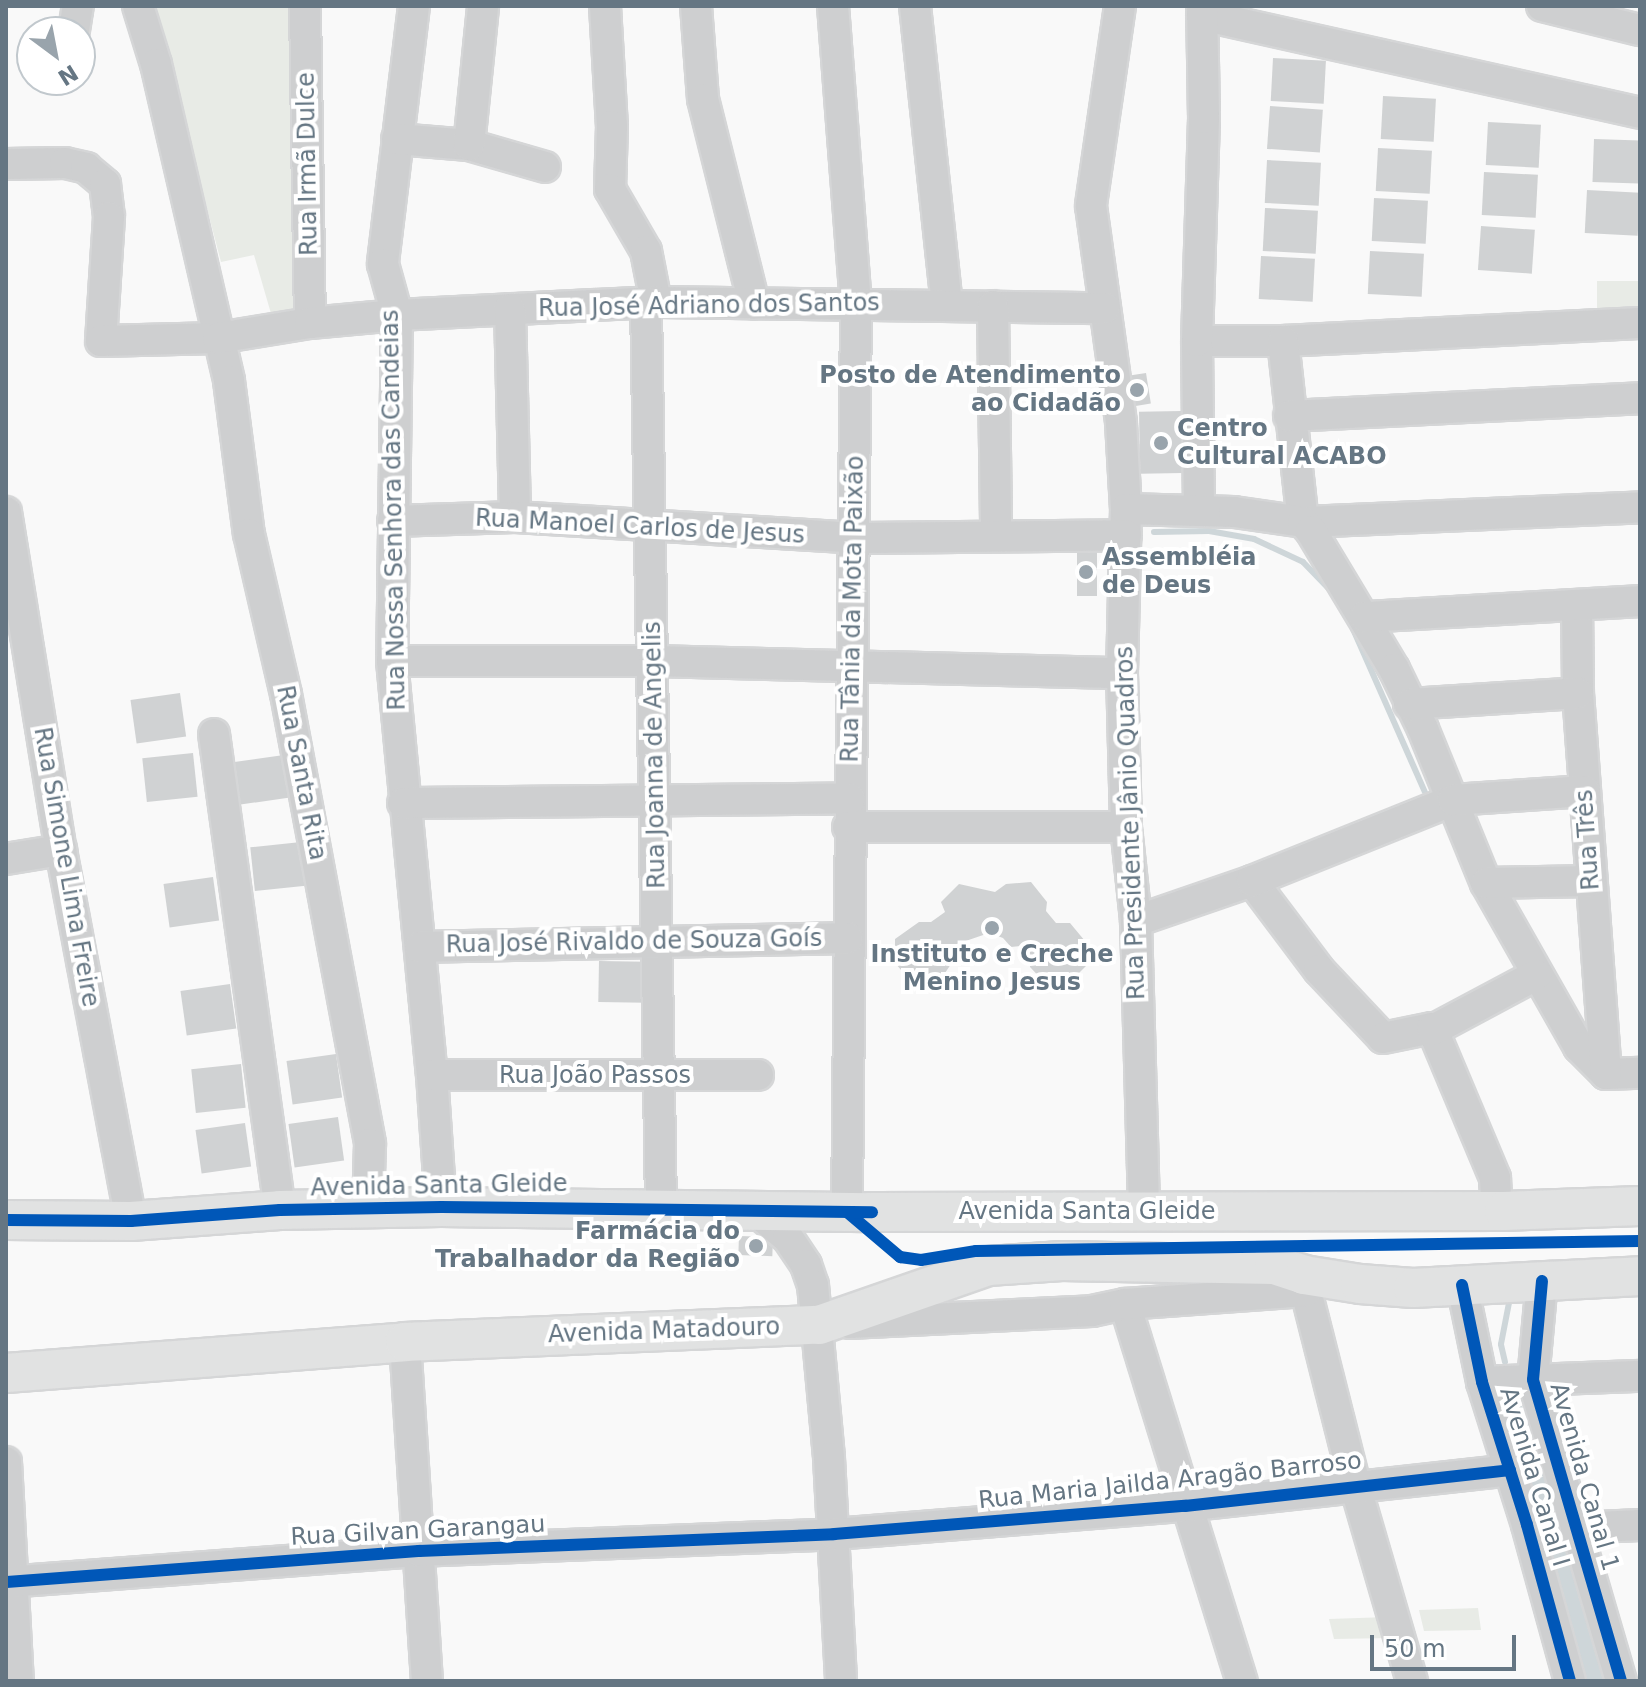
<!DOCTYPE html>
<html>
<head>
<meta charset="utf-8">
<style>
  body { margin:0 }
  #map { position:relative; width:1646px; height:1687px; overflow:hidden; background:#f9f9f9; font-family:"DejaVu Sans",sans-serif }
  div>[style] { position:absolute }
  [style*='--x'] { left:calc(var(--x)*1px); top:calc(var(--y)*1px); width:calc(var(--w)*1px); rotate:calc(var(--a)*1deg) }
  .green>* { inset:0; background:#e8ebe6; transform-origin:0 0 }
  .stream>* { height:6px; margin:-3px; padding:0 3px; transform-origin:3px; border-radius:3px; background:#ced6d9 }
  .canal>* { height:20px; margin:-10px; padding:0 10px; transform-origin:10px; border-radius:10px; background:#ced6d9 }
  .building>* { inset:0; background:#d0d2d3; transform-origin:0 0 }
  .roads { filter:drop-shadow(2px 0 #d5d6d7) drop-shadow(-2px 0 #d5d6d7) drop-shadow(0 2px #d5d6d7) drop-shadow(0 -2px #d5d6d7) }
  .minor>* { height:30px; margin:-15px; padding:0 15px; transform-origin:15px; border-radius:15px; background:#cecfd0 }
  .major>* { height:38px; margin:-19px; padding:0 19px; transform-origin:19px; border-radius:19px; background:#e1e2e2 }
  .cycleway>* { height:12px; margin:-6px; padding:0 6px; transform-origin:6px; border-radius:6px; background:#0057b8 }
  .dots>* { width:22px; height:22px; translate:-50% -50%; box-sizing:border-box; border:4px solid #fff; border-radius:50% }
  span { translate:-50% -50%; white-space:nowrap; text-align:center; line-height:1.15; -webkit-text-stroke:8px #fff; paint-order:stroke }
  .street-label { font-size:24px; color:#657683 }
  .poi-label { font-size:24px; color:#657683; font-weight:700 }
  .right { translate:-100% -50%; text-align:right }
  .left { translate:0 -50%; text-align:left }
  .frame { position:absolute; inset:0; border:8px solid #657683; pointer-events:none }
  .north { position:absolute; left:16px; top:16px; width:80px; height:80px; box-sizing:border-box; background:#fff; border:2px solid #c1c8cd; border-radius:50%; rotate:148deg; font-size:22px; font-weight:700; line-height:32px; text-align:center; color:#657683 }
  .north::after { content:''; display:block; margin:auto; width:28px; height:36px; background:#99a4ac; clip-path:polygon(50% 0,100% 100%,50% 72%,0 100%) }
  .scale { position:absolute; left:1370px; top:1635px; width:146px; height:36px; box-sizing:border-box; border:4px solid #657683; border-top:0; padding-left:10px; font-size:24px; line-height:28px; white-space:nowrap; color:#657683; -webkit-text-stroke:6px #fff; paint-order:stroke }
</style>
</head>
<body>
<div id="map">
  <div class="green">
    <i style="clip-path:polygon(154px 6px,301px 6px,298px 312px,272px 317px,254px 255px,221px 262px)"></i>
    <i style="left:1640px;top:281px;width:31px;height:43px;rotate:90deg"></i>
    <i style="clip-path:polygon(1478px 1608px,1481px 1630px,1424px 1631px,1419px 1610px)"></i>
    <i style="clip-path:polygon(1388px 1617px,1391px 1638px,1334px 1639px,1329px 1619px)"></i>
  </div>
  <div class="stream">
    <i style="--x:1154;--y:532;--w:55;--a:-1"></i>
    <i style="--x:1209;--y:531;--w:46;--a:10.1"></i>
    <i style="--x:1254;--y:539;--w:54;--a:25.1"></i>
    <i style="--x:1303;--y:562;--w:42;--a:46"></i>
    <i style="--x:1353;--y:629;--w:178;--a:66.2"></i>
    <i style="--x:1505;--y:1362;--w:18;--a:-103"></i>
    <i style="--x:1501;--y:1344;--w:42;--a:-79"></i>
  </div>
  <div class="canal">
    <i style="--x:1517;--y:1415;--w:277;--a:73.9"></i>
  </div>
  <div class="building">
    <i style="left:1273px;top:58px;width:53px;height:43px;rotate:3deg"></i>
    <i style="left:1383px;top:96px;width:53px;height:43px;rotate:3deg"></i>
    <i style="left:1270px;top:106px;width:53px;height:43px;rotate:4deg"></i>
    <i style="left:1488px;top:122px;width:53px;height:43px;rotate:3deg"></i>
    <i style="left:1594px;top:139px;width:46px;height:43px;rotate:2deg"></i>
    <i style="left:1378px;top:148px;width:54px;height:43px;rotate:3deg"></i>
    <i style="left:1267px;top:160px;width:54px;height:43px;rotate:3deg"></i>
    <i style="left:1484px;top:172px;width:54px;height:43px;rotate:3deg"></i>
    <i style="left:1587px;top:190px;width:53px;height:43px;rotate:3deg"></i>
    <i style="left:1374px;top:198px;width:54px;height:43px;rotate:3deg"></i>
    <i style="left:1265px;top:208px;width:53px;height:43px;rotate:3deg"></i>
    <i style="left:1481px;top:226px;width:54px;height:44px;rotate:4deg"></i>
    <i style="left:1370px;top:251px;width:54px;height:43px;rotate:3deg"></i>
    <i style="left:1261px;top:256px;width:54px;height:43px;rotate:3deg"></i>
    <i style="left:1146px;top:373px;width:31px;height:23px;rotate:81deg"></i>
    <i style="left:1182px;top:411px;width:62px;height:43px;rotate:89deg"></i>
    <i style="left:1077px;top:547px;width:20px;height:49px"></i>
    <i style="left:180px;top:693px;width:44px;height:50px;rotate:82deg"></i>
    <i style="left:193px;top:753px;width:44px;height:51px;rotate:84deg"></i>
    <i style="left:284px;top:755px;width:43px;height:50px;rotate:82deg"></i>
    <i style="left:301px;top:842px;width:44px;height:51px;rotate:84deg"></i>
    <i style="left:213px;top:877px;width:44px;height:50px;rotate:82deg"></i>
    <i style="clip-path:polygon(1031px 882px,1047px 902px,1046px 911px,1056px 923px,1070px 923px,1085px 941px,1088px 964px,1069px 983px,1045px 983px,1030px 967px,1028px 945px,1011px 947px,1003px 938px,989px 933px,954px 945px,951px 964px,941px 979px,908px 978px,895px 963px,895px 939px,919px 922px,931px 922px,945px 912px,941px 902px,959px 884px,995px 892px,1006px 884px)"></i>
    <i style="left:599px;top:961px;width:47px;height:41px;rotate:1deg"></i>
    <i style="left:230px;top:984px;width:45px;height:50px;rotate:82deg"></i>
    <i style="left:336px;top:1054px;width:44px;height:50px;rotate:82deg"></i>
    <i style="left:241px;top:1064px;width:44px;height:50px;rotate:84deg"></i>
    <i style="left:338px;top:1117px;width:44px;height:50px;rotate:82deg"></i>
    <i style="left:245px;top:1123px;width:44px;height:50px;rotate:82deg"></i>
    <i style="left:739px;top:1236px;width:34px;height:19px;rotate:2deg"></i>
  </div>
  <div class="roads">
    <div class="minor">
      <i style="--x:138;--y:6;--w:61;--a:72.8"></i>
      <i style="--x:156;--y:64;--w:325;--a:77"></i>
      <i style="--x:229;--y:381;--w:154;--a:82.6"></i>
      <i style="--x:249;--y:534;--w:164;--a:77"></i>
      <i style="--x:286;--y:694;--w:458;--a:79.4"></i>
      <i style="--x:370;--y:1144;--w:65;--a:91.8"></i>
      <i style="--x:305;--y:6;--w:317;--a:89.1"></i>
      <i style="--x:414;--y:6;--w:260;--a:96.9"></i>
      <i style="--x:383;--y:264;--w:53;--a:74.6"></i>
      <i style="--x:397;--y:315;--w:346;--a:90.8"></i>
      <i style="--x:392;--y:661;--w:416;--a:84.5"></i>
      <i style="--x:432;--y:1075;--w:132;--a:86.1"></i>
      <i style="--x:605;--y:6;--w:120;--a:86.7"></i>
      <i style="--x:612;--y:126;--w:63;--a:91.8"></i>
      <i style="--x:610;--y:189;--w:72;--a:59.9"></i>
      <i style="--x:646;--y:251;--w:52;--a:78.9"></i>
      <i style="--x:696;--y:6;--w:93;--a:85.7"></i>
      <i style="--x:703;--y:99;--w:211;--a:76"></i>
      <i style="--x:833;--y:6;--w:300;--a:85.6"></i>
      <i style="--x:856;--y:305;--w:907;--a:90.57"></i>
      <i style="--x:915;--y:6;--w:300;--a:83.9"></i>
      <i style="--x:1120;--y:6;--w:202;--a:98.3"></i>
      <i style="--x:1091;--y:206;--w:219;--a:82.1"></i>
      <i style="--x:1121;--y:423;--w:86;--a:86.7"></i>
      <i style="--x:1126;--y:509;--w:164;--a:91.4"></i>
      <i style="--x:1122;--y:673;--w:154;--a:88.5"></i>
      <i style="--x:1126;--y:827;--w:95;--a:83.9"></i>
      <i style="--x:1136;--y:921;--w:290;--a:88.4"></i>
      <i style="--x:1542;--y:6;--w:101;--a:13.8"></i>
      <i style="--x:1202;--y:15;--w:449;--a:12.6"></i>
      <i style="--x:74;--y:30;--w:24;--a:-81"></i>
      <i style="--x:397;--y:139;--w:72;--a:4.8"></i>
      <i style="--x:469;--y:145;--w:79;--a:16.1"></i>
      <i style="--x:469;--y:145;--w:140;--a:-84.2"></i>
      <i style="--x:6;--y:164;--w:59;--a:-1"></i>
      <i style="--x:65;--y:163;--w:22;--a:13"></i>
      <i style="--x:86;--y:168;--w:25;--a:40"></i>
      <i style="--x:105;--y:184;--w:33;--a:83"></i>
      <i style="--x:109;--y:217;--w:124;--a:93.7"></i>
      <i style="--x:101;--y:341;--w:117;--a:-1.5"></i>
      <i style="--x:218;--y:338;--w:93;--a:-9.3"></i>
      <i style="--x:310;--y:323;--w:87;--a:-5.3"></i>
      <i style="--x:397;--y:315;--w:259;--a:-2.9"></i>
      <i style="--x:656;--y:302;--w:449;--a:0.8"></i>
      <i style="--x:646;--y:302;--w:905;--a:89.05"></i>
      <i style="--x:993;--y:306;--w:228;--a:89.2"></i>
      <i style="--x:510;--y:309;--w:208;--a:88.6"></i>
      <i style="--x:1197;--y:341;--w:86;--a:0"></i>
      <i style="--x:1283;--y:341;--w:357;--a:-2.9"></i>
      <i style="--x:1283;--y:341;--w:182;--a:83.7"></i>
      <i style="--x:1303;--y:522;--w:337;--a:-2.5"></i>
      <i style="--x:1289;--y:416;--w:351;--a:-2.9"></i>
      <i style="--x:1199;--y:508;--w:167;--a:-90.7"></i>
      <i style="--x:1197;--y:341;--w:223;--a:-88.2"></i>
      <i style="--x:1204;--y:118;--w:112;--a:-91"></i>
      <i style="--x:1126;--y:509;--w:108;--a:1.6"></i>
      <i style="--x:1234;--y:512;--w:70;--a:8.2"></i>
      <i style="--x:1303;--y:522;--w:12;--a:48"></i>
      <i style="--x:1311;--y:531;--w:161;--a:59"></i>
      <i style="--x:1394;--y:669;--w:67;--a:64.2"></i>
      <i style="--x:1423;--y:729;--w:166;--a:67.8"></i>
      <i style="--x:1486;--y:883;--w:189;--a:60.4"></i>
      <i style="--x:1579;--y:1047;--w:38;--a:45"></i>
      <i style="--x:1606;--y:1074;--w:34;--a:-2"></i>
      <i style="--x:6;--y:512;--w:342;--a:80.8"></i>
      <i style="--x:61;--y:850;--w:378;--a:79.3"></i>
      <i style="--x:393;--y:521;--w:122;--a:-1.9"></i>
      <i style="--x:515;--y:517;--w:342;--a:3.5"></i>
      <i style="--x:856;--y:538;--w:270;--a:-0.6"></i>
      <i style="--x:1577;--y:605;--w:88;--a:89.3"></i>
      <i style="--x:1578;--y:693;--w:382;--a:85.8"></i>
      <i style="--x:1365;--y:617;--w:275;--a:-3.3"></i>
      <i style="--x:392;--y:661;--w:262;--a:0"></i>
      <i style="--x:654;--y:661;--w:468;--a:1.5"></i>
      <i style="--x:1409;--y:704;--w:169;--a:-3.7"></i>
      <i style="--x:214;--y:734;--w:481;--a:82.1"></i>
      <i style="--x:403;--y:803;--w:447;--a:-0.6"></i>
      <i style="--x:848;--y:827;--w:278;--a:0"></i>
      <i style="--x:6;--y:859;--w:56;--a:-9.3"></i>
      <i style="--x:1252;--y:881;--w:111;--a:53"></i>
      <i style="--x:1319;--y:970;--w:93;--a:46.7"></i>
      <i style="--x:1383;--y:1038;--w:50;--a:-11.5"></i>
      <i style="--x:1432;--y:1028;--w:163;--a:67.2"></i>
      <i style="--x:1495;--y:1178;--w:33;--a:87"></i>
      <i style="--x:1486;--y:883;--w:105;--a:-1.1"></i>
      <i style="--x:1136;--y:921;--w:123;--a:-19"></i>
      <i style="--x:1252;--y:881;--w:217;--a:-21.9"></i>
      <i style="--x:1453;--y:800;--w:132;--a:-3.9"></i>
      <i style="--x:420;--y:947;--w:428;--a:-1.2"></i>
      <i style="--x:1433;--y:1030;--w:117;--a:-28.1"></i>
      <i style="--x:432;--y:1075;--w:326;--a:0"></i>
      <i style="--x:757;--y:1212;--w:40;--a:40"></i>
      <i style="--x:788;--y:1238;--w:32;--a:56"></i>
      <i style="--x:806;--y:1265;--w:21;--a:71"></i>
      <i style="--x:813;--y:1285;--w:174;--a:84.7"></i>
      <i style="--x:829;--y:1458;--w:223;--a:86.9"></i>
      <i style="--x:1542;--y:1281;--w:99;--a:95.2"></i>
      <i style="--x:1533;--y:1380;--w:314;--a:73.7"></i>
      <i style="--x:1462;--y:1285;--w:99;--a:78.3"></i>
      <i style="--x:1482;--y:1382;--w:150;--a:72.5"></i>
      <i style="--x:1527;--y:1525;--w:162;--a:74.6"></i>
      <i style="--x:1306;--y:1291;--w:200;--a:75.8"></i>
      <i style="--x:1355;--y:1485;--w:204;--a:73.8"></i>
      <i style="--x:1125;--y:1304;--w:395;--a:72.8"></i>
      <i style="--x:849;--y:1323;--w:243;--a:-2.8"></i>
      <i style="--x:1092;--y:1311;--w:34;--a:-12"></i>
      <i style="--x:1125;--y:1304;--w:181;--a:-4.1"></i>
      <i style="--x:1306;--y:1291;--w:16;--a:-97"></i>
      <i style="--x:405;--y:1342;--w:340;--a:86.3"></i>
      <i style="--x:1482;--y:1382;--w:158;--a:-2.2"></i>
      <i style="--x:6;--y:1462;--w:219;--a:86.9"></i>
      <i style="--x:1576;--y:1528;--w:64;--a:-2.7"></i>
      <i style="--x:6;--y:1582;--w:414;--a:-4.3"></i>
      <i style="--x:419;--y:1551;--w:415;--a:-2.3"></i>
      <i style="--x:834;--y:1534;--w:352;--a:-4.6"></i>
      <i style="--x:1185;--y:1506;--w:327;--a:-6.3"></i>
    </div>
    <div class="major">
      <i style="--x:6;--y:1220;--w:125;--a:0.5"></i>
      <i style="--x:131;--y:1221;--w:149;--a:-4.2"></i>
      <i style="--x:280;--y:1210;--w:161;--a:-1.1"></i>
      <i style="--x:441;--y:1207;--w:431;--a:0.7"></i>
      <i style="--x:872;--y:1212;--w:632;--a:-0.09"></i>
      <i style="--x:1504;--y:1211;--w:136;--a:-2.1"></i>
      <i style="--x:6;--y:1373;--w:400;--a:-4.4"></i>
      <i style="--x:405;--y:1342;--w:414;--a:-2.4"></i>
      <i style="--x:819;--y:1325;--w:179;--a:-19.2"></i>
      <i style="--x:988;--y:1266;--w:74;--a:-3.9"></i>
      <i style="--x:1062;--y:1261;--w:212;--a:1.1"></i>
      <i style="--x:1274;--y:1265;--w:32;--a:18"></i>
      <i style="--x:1304;--y:1275;--w:57;--a:9.1"></i>
      <i style="--x:1360;--y:1284;--w:53;--a:4.3"></i>
      <i style="--x:1413;--y:1288;--w:227;--a:-3"></i>
    </div>
  </div>
  <div class="cycleway">
    <i style="--x:847;--y:1212;--w:70;--a:40.3"></i>
    <i style="--x:900;--y:1257;--w:21;--a:8"></i>
    <i style="--x:921;--y:1260;--w:56;--a:-9.3"></i>
    <i style="--x:976;--y:1251;--w:664;--a:-0.86"></i>
    <i style="--x:6;--y:1220;--w:125;--a:0.5"></i>
    <i style="--x:131;--y:1221;--w:149;--a:-4.2"></i>
    <i style="--x:280;--y:1210;--w:161;--a:-1.1"></i>
    <i style="--x:441;--y:1207;--w:431;--a:0.7"></i>
    <i style="--x:1542;--y:1281;--w:99;--a:95.2"></i>
    <i style="--x:1533;--y:1380;--w:314;--a:73.7"></i>
    <i style="--x:1462;--y:1285;--w:99;--a:78.3"></i>
    <i style="--x:1482;--y:1382;--w:150;--a:72.5"></i>
    <i style="--x:1527;--y:1525;--w:162;--a:74.6"></i>
    <i style="--x:6;--y:1582;--w:414;--a:-4.3"></i>
    <i style="--x:419;--y:1551;--w:415;--a:-2.3"></i>
    <i style="--x:834;--y:1534;--w:352;--a:-4.6"></i>
    <i style="--x:1185;--y:1506;--w:327;--a:-6.3"></i>
  </div>
  <div class="dots">
    <i style="left:1137px;top:390px;background:#99a4ac"></i>
    <i style="left:1161px;top:443px;background:#99a4ac"></i>
    <i style="left:1086px;top:572px;background:#99a4ac"></i>
    <i style="left:992px;top:928px;background:#99a4ac"></i>
    <i style="left:756px;top:1246px;background:#99a4ac"></i>
  </div>
  <div class="street-label">
    <span style="left:308px;top:164px;rotate:-91deg">Rua Irmã Dulce</span>
    <span style="left:709px;top:306px;rotate:-1deg">Rua José Adriano dos Santos</span>
    <span style="left:394px;top:510px;rotate:-91deg">Rua Nossa Senhora das Candeias</span>
    <span style="left:640px;top:527px;rotate:3deg">Rua Manoel Carlos de Jesus</span>
    <span style="left:853px;top:609px;rotate:-89deg">Rua Tânia da Mota Paixão</span>
    <span style="left:655px;top:755px;rotate:-91deg">Rua Joanna de Angelis</span>
    <span style="left:301px;top:773px;rotate:79deg">Rua Santa Rita</span>
    <span style="left:1131px;top:823px;rotate:-92deg">Rua Presidente Jânio Quadros</span>
    <span style="left:1588px;top:840px;rotate:-94deg">Rua Três</span>
    <span style="left:66px;top:867px;rotate:80deg">Rua Simone Lima Freire</span>
    <span style="left:634px;top:942px;rotate:-1deg">Rua José Rivaldo de Souza Goís</span>
    <span style="left:595px;top:1076px">Rua João Passos</span>
    <span style="left:439px;top:1186px;rotate:-1deg">Avenida Santa Gleide</span>
    <span style="left:1087px;top:1212px">Avenida Santa Gleide</span>
    <span style="left:664px;top:1331px;rotate:-2deg">Avenida Matadouro</span>
    <span style="left:1534px;top:1477px;rotate:73deg">Avenida Canal I</span>
    <span style="left:1584px;top:1477px;rotate:74deg">Avenida Canal 1</span>
    <span style="left:1170px;top:1481px;rotate:-6deg">Rua Maria Jailda Aragão Barroso</span>
    <span style="left:418px;top:1531px;rotate:-3deg">Rua Gilvan Garangau</span>
  </div>
  <div class="poi-label">
    <span class="right" style="left:1121px;top:390px">Posto de Atendimento<br>ao Cidadão</span>
    <span class="left" style="left:1177px;top:443px">Centro<br>Cultural ACABO</span>
    <span class="left" style="left:1102px;top:572px">Assembléia<br>de Deus</span>
    <span style="left:992px;top:969px">Instituto e Creche<br>Menino Jesus</span>
    <span class="right" style="left:740px;top:1246px">Farmácia do<br>Trabalhador da Região</span>
  </div>
  <div class="frame"></div>
  <div class="north">N</div>
  <div class="scale">50 m</div>
</div>
</body>
</html>
